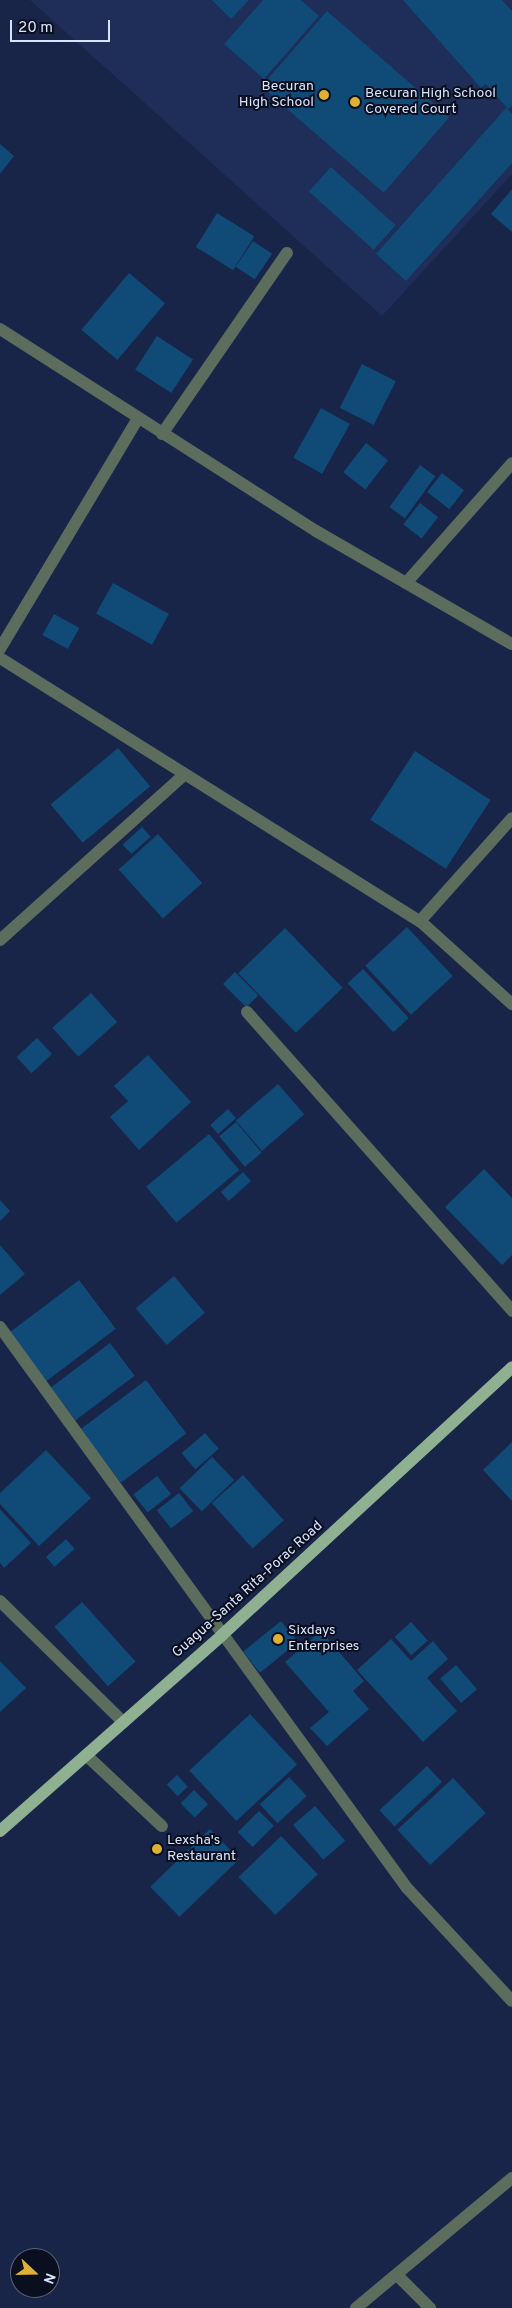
<!DOCTYPE html>
<html>
<head>
<meta charset="utf-8">
<style>
  body { margin:0 }
  #map { position:relative; width:512px; height:2308px; overflow:hidden; background:#182548; font-family:Overpass,sans-serif }
  div>[style] { position:absolute }
  [style*='--x'] { left:calc(var(--x)*1px); top:calc(var(--y)*1px); width:calc(var(--w)*1px); rotate:calc(var(--a)*1deg) }
  .built>* { inset:0; background:#1e2e58 }
  .building>* { inset:0; background:#104a77; transform-origin:0 0 }
  .minor>* { height:12px; margin:-6px; padding:0 6px; transform-origin:6px; border-radius:6px; background:#5c6c5d }
  .major>* { height:12px; margin:-6px; padding:0 6px; transform-origin:6px; border-radius:6px; background:#8fb191 }
  .dots>* { width:14px; height:14px; translate:-50% -50%; box-sizing:border-box; border:2px solid #090f1f; border-radius:50% }
  span { translate:-50% -50%; white-space:nowrap; text-align:center; line-height:1.15; -webkit-text-stroke:4px #090f1f; paint-order:stroke }
  .poi-label { font-size:14px; color:#d9e3fb }
  .right { translate:-100% -50%; text-align:right }
  .left { translate:0 -50%; text-align:left }
  .street-label { font-size:14px; color:#d9e3fb }
  .north { position:absolute; left:10px; top:2248px; width:50px; height:50px; box-sizing:border-box; background:#090f1f; border:1px solid #5c6477; border-radius:50%; rotate:111deg; font-size:14px; font-weight:700; line-height:20px; text-align:center; color:#d9e3fb }
  .north::after { content:''; display:block; margin:auto; width:18px; height:22px; background:#dfb034; clip-path:polygon(50% 0,100% 100%,50% 72%,0 100%) }
  .scale { position:absolute; left:10px; top:20px; width:100px; height:22px; box-sizing:border-box; border:2px solid #d9e3fb; border-top:0; padding-left:6px; font-size:15px; line-height:18px; white-space:nowrap; color:#d9e3fb; -webkit-text-stroke:4px #090f1f; paint-order:stroke }
</style>
</head>
<body>
<div id="map">
  <div class="built">
    <i style="clip-path:polygon(30px 0,512px 0,512px 174px,382px 316px)"></i>
  </div>
  <div class="building">
    <i style="clip-path:polygon(212px 0,249px 0,231px 19px)"></i>
    <i style="clip-path:polygon(263px 0,301px 0,319px 16px,264px 79px,224px 44px)"></i>
    <i style="clip-path:polygon(403px 0,502px 0,512px 11px,512px 106px,508px 109px,486px 84px,481px 88px)"></i>
    <i style="left:327px;top:11px;width:162px;height:100px;rotate:41deg"></i>
    <i style="clip-path:polygon(506px 108px,512px 114px,512px 163px,406px 281px,376px 254px)"></i>
    <i style="clip-path:polygon(0 144px,14px 156px,0 174px)"></i>
    <i style="left:331px;top:167px;width:87px;height:33px;rotate:42deg"></i>
    <i style="clip-path:polygon(512px 189px,512px 232px,491px 214px)"></i>
    <i style="left:217px;top:213px;width:44px;height:40px;rotate:32deg"></i>
    <i style="left:253px;top:241px;width:23px;height:31px;rotate:34deg"></i>
    <i style="left:129px;top:273px;width:47px;height:74px;rotate:40deg"></i>
    <i style="left:157px;top:336px;width:43px;height:40px;rotate:33deg"></i>
    <i style="left:362px;top:364px;width:38px;height:49px;rotate:27deg"></i>
    <i style="left:321px;top:408px;width:33px;height:57px;rotate:29deg"></i>
    <i style="left:366px;top:443px;width:28px;height:37px;rotate:38deg"></i>
    <i style="left:420px;top:465px;width:19px;height:52px;rotate:36deg"></i>
    <i style="left:442px;top:473px;width:28px;height:24px;rotate:38deg"></i>
    <i style="left:420px;top:503px;width:23px;height:27px;rotate:38deg"></i>
    <i style="left:113px;top:583px;width:64px;height:35px;rotate:29deg"></i>
    <i style="left:54px;top:614px;width:29px;height:24px;rotate:29deg"></i>
    <i style="left:118px;top:748px;width:50px;height:88px;rotate:50deg"></i>
    <i style="left:415px;top:751px;width:90px;height:82px;rotate:33deg"></i>
    <i style="left:142px;top:827px;width:13px;height:26px;rotate:48deg"></i>
    <i style="left:158px;top:834px;width:66px;height:53px;rotate:48deg"></i>
    <i style="left:407px;top:927px;width:67px;height:57px;rotate:47deg"></i>
    <i style="left:285px;top:928px;width:83px;height:65px;rotate:46deg"></i>
    <i style="left:363px;top:969px;width:67px;height:21px;rotate:47deg"></i>
    <i style="left:235px;top:972px;width:33px;height:17px;rotate:45deg"></i>
    <i style="left:91px;top:993px;width:39px;height:52px;rotate:48deg"></i>
    <i style="left:37px;top:1038px;width:22px;height:28px;rotate:47deg"></i>
    <i style="clip-path:polygon(148px 1055px,191px 1102px,139px 1150px,110px 1117px,128px 1101px,114px 1086px)"></i>
    <i style="left:278px;top:1084px;width:40px;height:56px;rotate:49deg"></i>
    <i style="left:228px;top:1109px;width:12px;height:24px;rotate:48deg"></i>
    <i style="left:236px;top:1122px;width:40px;height:22px;rotate:50deg"></i>
    <i style="left:209px;top:1134px;width:47px;height:82px;rotate:50deg"></i>
    <i style="clip-path:polygon(484px 1169px,512px 1198px,512px 1255px,502px 1265px,445px 1207px)"></i>
    <i style="left:243px;top:1172px;width:12px;height:30px;rotate:48deg"></i>
    <i style="clip-path:polygon(0 1200px,10px 1211px,0 1221px)"></i>
    <i style="clip-path:polygon(0 1245px,25px 1274px,0 1295px)"></i>
    <i style="left:174px;top:1276px;width:48px;height:50px;rotate:50deg"></i>
    <i style="left:79px;top:1280px;width:61px;height:90px;rotate:53deg"></i>
    <i style="left:110px;top:1343px;width:41px;height:74px;rotate:53deg"></i>
    <i style="left:146px;top:1380px;width:67px;height:82px;rotate:53deg"></i>
    <i style="left:205px;top:1433px;width:21px;height:31px;rotate:49deg"></i>
    <i style="clip-path:polygon(512px 1442px,512px 1501px,483px 1470px)"></i>
    <i style="clip-path:polygon(46px 1450px,91px 1498px,39px 1546px,0 1504px,0 1493px)"></i>
    <i style="left:212px;top:1457px;width:32px;height:45px;rotate:46deg"></i>
    <i style="left:243px;top:1475px;width:61px;height:42px;rotate:48deg"></i>
    <i style="left:157px;top:1476px;width:23px;height:30px;rotate:52deg"></i>
    <i style="left:179px;top:1493px;width:23px;height:28px;rotate:52deg"></i>
    <i style="clip-path:polygon(0 1509px,31px 1543px,4px 1568px,0 1563px)"></i>
    <i style="left:66px;top:1539px;width:13px;height:27px;rotate:48deg"></i>
    <i style="left:82px;top:1602px;width:80px;height:37px;rotate:48deg"></i>
    <i style="left:281px;top:1621px;width:27px;height:49px;rotate:51deg"></i>
    <i style="left:411px;top:1622px;width:25px;height:22px;rotate:48deg"></i>
    <i style="clip-path:polygon(321px 1631px,364px 1681px,353px 1691px,369px 1709px,327px 1746px,310px 1728px,329px 1712px,285px 1662px)"></i>
    <i style="clip-path:polygon(391px 1639px,411px 1661px,433px 1641px,448px 1659px,427px 1678px,457px 1711px,423px 1742px,357px 1670px)"></i>
    <i style="clip-path:polygon(0 1661px,26px 1688px,0 1712px)"></i>
    <i style="left:456px;top:1665px;width:32px;height:21px;rotate:49deg"></i>
    <i style="left:250px;top:1714px;width:69px;height:83px;rotate:47deg"></i>
    <i style="left:427px;top:1766px;width:22px;height:65px;rotate:47deg"></i>
    <i style="left:177px;top:1775px;width:16px;height:14px;rotate:47deg"></i>
    <i style="left:289px;top:1777px;width:26px;height:40px;rotate:47deg"></i>
    <i style="left:453px;top:1778px;width:48px;height:76px;rotate:47deg"></i>
    <i style="left:194px;top:1790px;width:20px;height:19px;rotate:45deg"></i>
    <i style="left:315px;top:1806px;width:46px;height:29px;rotate:49deg"></i>
    <i style="left:259px;top:1811px;width:21px;height:30px;rotate:45deg"></i>
    <i style="left:210px;top:1829px;width:42px;height:83px;rotate:46deg"></i>
    <i style="left:281px;top:1836px;width:53px;height:59px;rotate:46deg"></i>
  </div>
  <div class="minor">
    <i style="--x:0;--y:329;--w:375;--a:32.6"></i>
    <i style="--x:316;--y:531;--w:226;--a:30"></i>
    <i style="--x:162;--y:434;--w:220;--a:-55.4"></i>
    <i style="--x:406;--y:583;--w:160;--a:-48.5"></i>
    <i style="--x:0;--y:649;--w:269;--a:-59.1"></i>
    <i style="--x:0;--y:658;--w:496;--a:32.1"></i>
    <i style="--x:420;--y:921;--w:124;--a:42.1"></i>
    <i style="--x:420;--y:921;--w:138;--a:-48.2"></i>
    <i style="--x:0;--y:940;--w:247;--a:-41.9"></i>
    <i style="--x:247;--y:1012;--w:400;--a:48.4"></i>
    <i style="--x:0;--y:1327;--w:693;--a:54.04"></i>
    <i style="--x:407;--y:1888;--w:154;--a:47.1"></i>
    <i style="--x:0;--y:1601;--w:173;--a:44.5"></i>
    <i style="--x:86;--y:1755;--w:104;--a:43.1"></i>
    <i style="--x:397;--y:2275;--w:47;--a:45"></i>
    <i style="--x:356;--y:2308;--w:203;--a:-39.8"></i>
  </div>
  <div class="major">
    <i style="--x:0;--y:1831;--w:296;--a:-41.4"></i>
    <i style="--x:222;--y:1635;--w:395;--a:-42.7"></i>
  </div>
  <div class="dots">
    <i style="left:324px;top:95px;background:#dfb034"></i>
    <i style="left:355px;top:102px;background:#dfb034"></i>
    <i style="left:278px;top:1639px;background:#dfb034"></i>
    <i style="left:157px;top:1849px;background:#dfb034"></i>
  </div>
  <div class="poi-label">
    <span class="right" style="left:314px;top:95px">Becuran<br>High School</span>
    <span class="left" style="left:365px;top:102px">Becuran High School<br>Covered Court</span>
    <span class="left" style="left:288px;top:1639px">Sixdays<br>Enterprises</span>
    <span class="left" style="left:167px;top:1849px">Lexsha's<br>Restaurant</span>
  </div>
  <div class="street-label">
    <span style="left:248px;top:1590px;rotate:-42deg">Guagua-Santa Rita-Porac Road</span>
  </div>
  <div class="north">N</div>
  <div class="scale">20 m</div>
</div>
</body>
</html>
